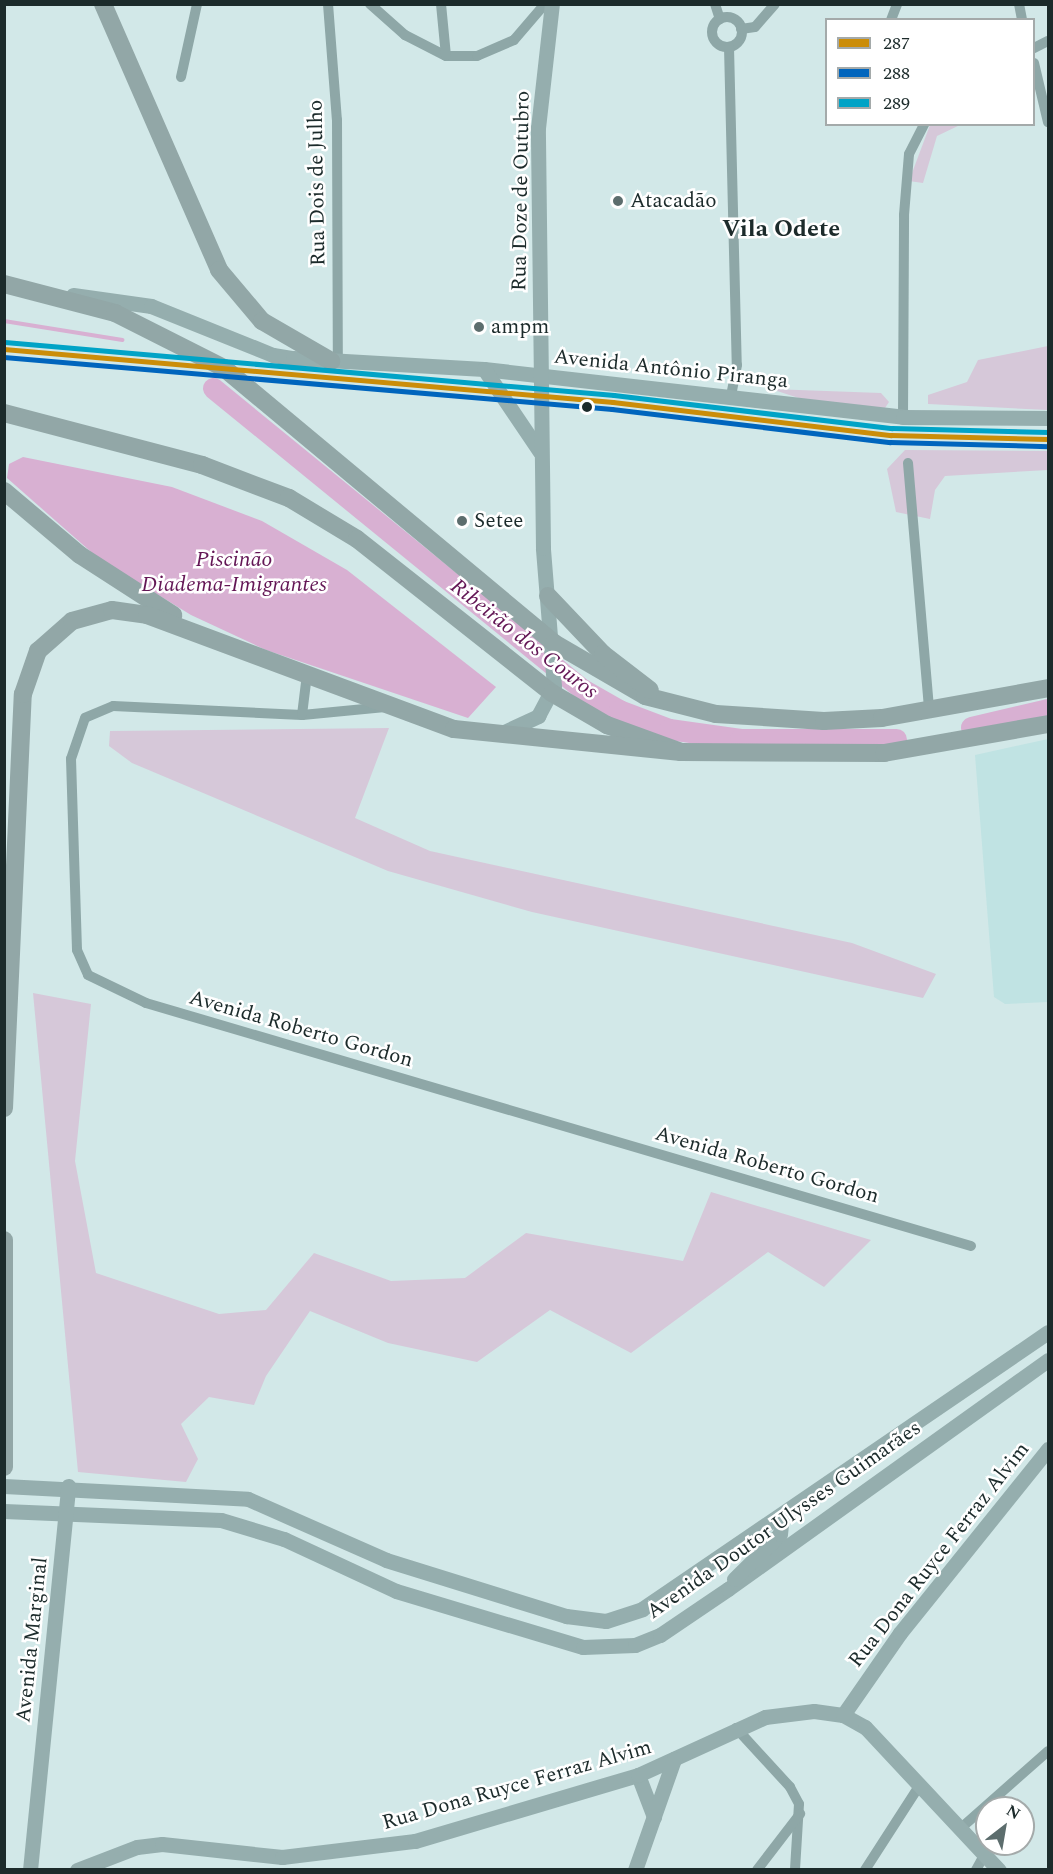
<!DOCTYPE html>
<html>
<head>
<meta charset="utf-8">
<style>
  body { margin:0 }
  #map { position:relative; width:1053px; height:1874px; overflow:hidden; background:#d2e8e8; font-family:Spectral,serif }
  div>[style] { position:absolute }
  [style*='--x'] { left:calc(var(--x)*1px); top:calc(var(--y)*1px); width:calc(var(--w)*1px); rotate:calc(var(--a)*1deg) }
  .built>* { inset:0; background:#c0e3e3 }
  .green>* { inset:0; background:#d6c8d9 }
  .water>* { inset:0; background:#d8b0d2 }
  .stream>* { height:4px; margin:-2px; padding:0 2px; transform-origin:2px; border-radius:2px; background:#d8b0d2 }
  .river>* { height:21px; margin:-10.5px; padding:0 10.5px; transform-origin:10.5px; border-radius:10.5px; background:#d8b0d2 }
  .street>* { height:10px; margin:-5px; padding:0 5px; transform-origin:5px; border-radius:5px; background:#8ea7a7 }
  .street>.ring { margin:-5px; padding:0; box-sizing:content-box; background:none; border:10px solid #8ea7a7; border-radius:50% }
  .secondary>* { height:15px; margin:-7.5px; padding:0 7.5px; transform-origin:7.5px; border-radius:7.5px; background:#95aeae }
  .highway>* { height:18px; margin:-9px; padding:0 9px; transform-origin:9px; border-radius:9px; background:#92a7a7 }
  .bus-1>* { height:4.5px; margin:-2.25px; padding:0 2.25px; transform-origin:2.25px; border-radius:2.25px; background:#cb8d09 }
  .bus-2>* { height:4.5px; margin:-2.25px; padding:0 2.25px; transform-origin:2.25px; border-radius:2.25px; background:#0065bd }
  .bus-3>* { height:4.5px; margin:-2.25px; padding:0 2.25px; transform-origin:2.25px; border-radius:2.25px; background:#01a3c6 }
  .dots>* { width:16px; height:16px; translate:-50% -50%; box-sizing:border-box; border:3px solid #fff; border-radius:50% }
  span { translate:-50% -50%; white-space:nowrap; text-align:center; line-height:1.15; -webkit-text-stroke:5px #fff; paint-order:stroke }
  .street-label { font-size:21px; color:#1c2b2b }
  .poi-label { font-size:21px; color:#1c2b2b }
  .left { translate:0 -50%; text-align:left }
  .water-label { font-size:22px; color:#631655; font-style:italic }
  .quarter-label { font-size:24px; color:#1c2b2b; font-weight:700 }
  .frame { position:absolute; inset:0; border:6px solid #1c2b2b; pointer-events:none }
  .legend { position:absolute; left:825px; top:18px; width:210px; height:108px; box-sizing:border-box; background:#fff; border:2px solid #a4aaaa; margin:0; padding:8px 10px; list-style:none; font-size:18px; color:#1c2b2b }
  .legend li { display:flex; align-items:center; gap:12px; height:30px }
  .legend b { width:30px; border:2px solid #a4aaaa }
  .north { position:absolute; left:975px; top:1796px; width:60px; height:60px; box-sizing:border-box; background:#fff; border:2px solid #a4aaaa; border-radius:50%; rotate:31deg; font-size:16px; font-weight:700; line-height:24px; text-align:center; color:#1c2b2b }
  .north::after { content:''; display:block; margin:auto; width:21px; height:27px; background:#5c6d6d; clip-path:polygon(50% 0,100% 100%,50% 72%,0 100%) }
</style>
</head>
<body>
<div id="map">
  <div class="built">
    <i style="clip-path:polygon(1048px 739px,1048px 1002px,1005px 1004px,994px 997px,975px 755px)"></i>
  </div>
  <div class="green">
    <i style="clip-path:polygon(930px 125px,960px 125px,937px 136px,923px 183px,909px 181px)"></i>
    <i style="clip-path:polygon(1048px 346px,1048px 410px,928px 404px,928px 395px,967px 382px,978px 360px)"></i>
    <i style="clip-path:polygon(771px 389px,881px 393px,889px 402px,885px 408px,811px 402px)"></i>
    <i style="clip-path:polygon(905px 450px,1048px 451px,1048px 470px,945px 476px,935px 490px,930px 519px,896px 512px,887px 469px)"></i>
    <i style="clip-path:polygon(389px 728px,355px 818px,430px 851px,852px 943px,936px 974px,923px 998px,532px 912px,388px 871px,132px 763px,109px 746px,110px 731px)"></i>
    <i style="clip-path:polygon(33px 993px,91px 1004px,75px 1161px,96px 1273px,219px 1314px,266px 1310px,314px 1253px,391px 1281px,465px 1278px,526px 1233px,683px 1261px,711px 1192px,871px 1240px,824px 1287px,768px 1252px,631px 1353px,550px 1310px,477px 1362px,388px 1343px,310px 1311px,266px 1376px,254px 1405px,209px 1397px,181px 1424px,198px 1459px,186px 1482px,78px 1472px)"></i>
  </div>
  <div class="water">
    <i style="clip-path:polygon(23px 457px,172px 487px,262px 521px,347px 570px,496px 687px,468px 718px,266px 650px,191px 615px,98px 558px,7px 478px,9px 464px)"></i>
  </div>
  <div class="stream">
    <i style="--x:4;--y:321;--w:120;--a:9.1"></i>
  </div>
  <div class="river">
    <i style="--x:213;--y:388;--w:476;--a:39.2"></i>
    <i style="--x:582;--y:689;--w:43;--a:29.6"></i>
    <i style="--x:619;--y:710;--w:53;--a:20.8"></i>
    <i style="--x:669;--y:729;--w:72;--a:8"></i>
    <i style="--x:740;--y:739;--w:156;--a:0"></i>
    <i style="--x:971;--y:727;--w:79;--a:-13.2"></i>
  </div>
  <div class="street">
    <i style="--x:328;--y:4;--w:116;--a:85.6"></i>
    <i style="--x:337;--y:120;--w:241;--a:89.8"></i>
    <i style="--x:370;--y:4;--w:47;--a:41.5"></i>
    <i style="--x:405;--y:35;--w:46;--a:27.1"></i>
    <i style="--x:446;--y:56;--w:31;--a:0"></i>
    <i style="--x:477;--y:56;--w:40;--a:-23.4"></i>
    <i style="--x:514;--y:40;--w:48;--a:-49.3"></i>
    <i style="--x:441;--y:4;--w:52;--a:84.5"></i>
    <i style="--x:715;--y:4;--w:16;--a:72"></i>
    <i style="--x:1019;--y:4;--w:16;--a:79"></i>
    <i class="ring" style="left:712px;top:17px;width:20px;height:20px"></i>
    <i style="--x:891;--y:20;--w:17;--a:-69"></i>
    <i style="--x:741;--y:29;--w:14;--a:-8"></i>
    <i style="--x:755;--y:27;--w:30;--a:-49"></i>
    <i style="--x:729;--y:47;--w:318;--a:88.6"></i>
    <i style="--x:737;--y:365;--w:32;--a:101"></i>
    <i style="--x:1034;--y:48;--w:16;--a:-27"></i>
    <i style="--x:1034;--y:63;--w:61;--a:76.7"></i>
    <i style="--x:181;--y:77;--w:75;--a:-77.6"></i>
    <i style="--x:903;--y:417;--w:202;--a:-89.7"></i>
    <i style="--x:904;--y:215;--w:61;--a:-85.3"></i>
    <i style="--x:909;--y:154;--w:34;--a:-63"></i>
    <i style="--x:908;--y:463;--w:248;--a:85.1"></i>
    <i style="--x:385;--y:707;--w:83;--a:174.5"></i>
    <i style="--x:302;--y:715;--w:189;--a:-177.3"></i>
    <i style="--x:113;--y:706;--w:30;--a:157"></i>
    <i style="--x:85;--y:718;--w:43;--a:108.9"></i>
    <i style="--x:71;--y:759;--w:191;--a:88.2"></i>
    <i style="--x:77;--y:950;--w:27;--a:66"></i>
    <i style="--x:88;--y:975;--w:64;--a:25.8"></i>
    <i style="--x:146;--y:1003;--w:860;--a:16.41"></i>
    <i style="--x:302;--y:715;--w:39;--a:-83"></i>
    <i style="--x:736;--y:1728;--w:80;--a:47.5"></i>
    <i style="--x:790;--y:1787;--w:19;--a:62"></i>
    <i style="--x:799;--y:1804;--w:66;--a:93.5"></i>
    <i style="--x:961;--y:1828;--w:116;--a:-41.5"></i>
    <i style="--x:757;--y:1870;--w:71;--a:-52.5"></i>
    <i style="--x:865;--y:1870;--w:103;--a:-57.2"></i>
    <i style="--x:976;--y:1870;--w:18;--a:-61"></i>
  </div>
  <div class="secondary">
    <i style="--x:73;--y:295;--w:79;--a:8"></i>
    <i style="--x:151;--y:306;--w:131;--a:21.9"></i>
    <i style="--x:273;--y:355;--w:20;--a:9"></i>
    <i style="--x:293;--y:358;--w:191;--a:3.3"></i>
    <i style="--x:484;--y:369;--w:422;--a:6.5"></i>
    <i style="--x:903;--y:417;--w:145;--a:0.4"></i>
    <i style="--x:484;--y:369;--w:100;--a:56"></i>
    <i style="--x:504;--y:732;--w:38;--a:-25"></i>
    <i style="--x:538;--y:716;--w:34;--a:-62"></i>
    <i style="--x:554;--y:686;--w:138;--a:-94.6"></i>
    <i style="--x:543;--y:548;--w:420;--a:-90.7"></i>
    <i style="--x:538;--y:128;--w:125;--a:-83.6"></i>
    <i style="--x:4;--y:1486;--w:244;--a:3"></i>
    <i style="--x:248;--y:1499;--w:151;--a:23.8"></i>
    <i style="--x:386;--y:1560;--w:189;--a:17.3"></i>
    <i style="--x:566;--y:1616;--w:40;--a:7.1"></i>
    <i style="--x:606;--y:1621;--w:38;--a:-18"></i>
    <i style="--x:642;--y:1609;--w:491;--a:-34.3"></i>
    <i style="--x:4;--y:1511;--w:217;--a:2.4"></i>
    <i style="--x:221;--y:1520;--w:66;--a:16.8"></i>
    <i style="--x:284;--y:1539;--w:123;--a:24.9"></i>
    <i style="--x:396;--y:1591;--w:195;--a:16.7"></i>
    <i style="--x:583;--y:1647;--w:52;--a:-2.2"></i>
    <i style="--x:635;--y:1645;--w:27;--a:-22"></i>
    <i style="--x:660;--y:1635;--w:82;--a:-34.1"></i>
    <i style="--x:728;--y:1589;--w:393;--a:-35.6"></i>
    <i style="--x:734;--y:1579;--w:64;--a:-44.4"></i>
    <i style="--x:780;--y:1534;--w:18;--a:-84"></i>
    <i style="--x:843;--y:1715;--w:100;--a:-55.2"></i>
    <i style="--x:900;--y:1633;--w:236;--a:-51.2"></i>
    <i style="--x:638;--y:1775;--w:45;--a:69.1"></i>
    <i style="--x:30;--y:1870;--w:386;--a:-84.3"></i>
    <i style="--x:77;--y:1870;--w:64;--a:-21"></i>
    <i style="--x:137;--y:1847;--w:25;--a:-7"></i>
    <i style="--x:162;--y:1844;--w:121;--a:6.2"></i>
    <i style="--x:282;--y:1857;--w:134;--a:-6.9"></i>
    <i style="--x:415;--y:1841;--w:233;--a:-16.5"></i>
    <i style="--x:638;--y:1775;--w:140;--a:-24.5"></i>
    <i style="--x:765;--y:1717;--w:49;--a:-7"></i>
    <i style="--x:814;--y:1711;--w:29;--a:8"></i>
    <i style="--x:843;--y:1715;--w:25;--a:29"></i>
    <i style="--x:865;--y:1727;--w:196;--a:46.9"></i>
    <i style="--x:635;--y:1870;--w:118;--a:-70.6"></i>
  </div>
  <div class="highway">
    <i style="--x:103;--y:4;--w:290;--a:66.4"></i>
    <i style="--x:219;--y:270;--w:67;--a:49.9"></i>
    <i style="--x:262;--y:321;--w:80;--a:30.1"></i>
    <i style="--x:4;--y:284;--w:115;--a:14.6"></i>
    <i style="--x:115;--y:313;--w:122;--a:26.8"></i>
    <i style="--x:224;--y:368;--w:430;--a:39.8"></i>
    <i style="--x:554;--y:643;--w:105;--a:30.2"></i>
    <i style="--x:645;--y:696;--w:73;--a:14.2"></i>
    <i style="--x:716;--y:714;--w:108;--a:3.7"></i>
    <i style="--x:824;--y:721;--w:58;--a:-3"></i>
    <i style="--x:882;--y:718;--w:169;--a:-10.2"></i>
    <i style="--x:4;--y:413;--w:205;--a:14.7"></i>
    <i style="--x:202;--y:465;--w:93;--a:20.8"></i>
    <i style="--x:289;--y:498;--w:79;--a:31.1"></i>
    <i style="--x:357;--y:539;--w:248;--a:38.3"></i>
    <i style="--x:552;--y:693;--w:64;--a:30.2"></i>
    <i style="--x:607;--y:725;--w:79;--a:20"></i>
    <i style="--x:681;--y:752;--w:203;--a:0.3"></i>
    <i style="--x:884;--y:753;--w:167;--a:-10"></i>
    <i style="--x:4;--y:491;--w:99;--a:40.1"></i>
    <i style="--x:80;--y:555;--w:111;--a:32.8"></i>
    <i style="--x:548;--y:596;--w:80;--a:46.5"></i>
    <i style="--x:603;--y:654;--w:59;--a:37.5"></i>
    <i style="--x:4;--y:1108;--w:414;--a:-87.4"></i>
    <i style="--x:23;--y:694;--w:46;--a:-70.8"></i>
    <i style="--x:38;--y:651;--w:45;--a:-41.4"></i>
    <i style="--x:72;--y:621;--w:41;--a:-15.4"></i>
    <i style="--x:112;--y:610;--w:35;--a:8"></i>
    <i style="--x:147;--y:615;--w:327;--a:20.4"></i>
    <i style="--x:454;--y:729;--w:228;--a:5.8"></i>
    <i style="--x:4;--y:1240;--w:227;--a:90"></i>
  </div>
  <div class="bus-1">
    <i style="--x:4;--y:349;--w:611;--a:4.97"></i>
    <i style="--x:613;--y:402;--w:280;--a:6.8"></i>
    <i style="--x:891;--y:435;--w:157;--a:1.5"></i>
  </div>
  <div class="bus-2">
    <i style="--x:4;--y:357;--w:610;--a:4.89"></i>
    <i style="--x:612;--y:409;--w:280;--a:6.8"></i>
    <i style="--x:890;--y:442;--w:158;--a:1.5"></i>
  </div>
  <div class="bus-3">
    <i style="--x:5;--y:342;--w:611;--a:4.97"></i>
    <i style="--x:614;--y:395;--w:280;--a:6.8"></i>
    <i style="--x:892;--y:428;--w:156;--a:1.5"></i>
  </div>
  <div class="dots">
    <i style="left:618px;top:201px;background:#5c6d6d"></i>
    <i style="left:479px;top:327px;background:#5c6d6d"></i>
    <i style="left:587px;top:407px;background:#1c2b2b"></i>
    <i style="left:462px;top:521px;background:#5c6d6d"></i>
  </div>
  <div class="street-label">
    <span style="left:317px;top:183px;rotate:-91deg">Rua Dois de Julho</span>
    <span style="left:521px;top:191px;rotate:-89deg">Rua Doze de Outubro</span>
    <span style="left:671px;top:369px;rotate:6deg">Avenida Antônio Piranga</span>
    <span style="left:301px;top:1029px;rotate:16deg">Avenida Roberto Gordon</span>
    <span style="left:767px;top:1165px;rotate:16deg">Avenida Roberto Gordon</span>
    <span style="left:784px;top:1520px;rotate:-35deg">Avenida Doutor Ulysses Guimarães</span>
    <span style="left:939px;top:1555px;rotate:-52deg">Rua Dona Ruyce Ferraz Alvim</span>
    <span style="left:32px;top:1640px;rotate:-84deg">Avenida Marginal</span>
    <span style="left:517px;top:1785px;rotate:-16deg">Rua Dona Ruyce Ferraz Alvim</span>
  </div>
  <div class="poi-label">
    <span class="left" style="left:630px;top:201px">Atacadão</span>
    <span class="left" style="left:491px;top:327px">ampm</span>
    <span class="left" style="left:474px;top:521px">Setee</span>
  </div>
  <div class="water-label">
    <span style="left:234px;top:572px">Piscinão<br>Diadema-Imigrantes</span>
    <span style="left:524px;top:639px;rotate:38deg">Ribeirão dos Couros</span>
  </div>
  <div class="quarter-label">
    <span style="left:781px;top:230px">Vila Odete</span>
  </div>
  <div class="frame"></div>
  <ul class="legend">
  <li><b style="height:8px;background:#cb8d09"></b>287</li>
  <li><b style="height:8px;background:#0065bd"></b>288</li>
  <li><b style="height:8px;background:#01a3c6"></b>289</li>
  </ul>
  <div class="north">N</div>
</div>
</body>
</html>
